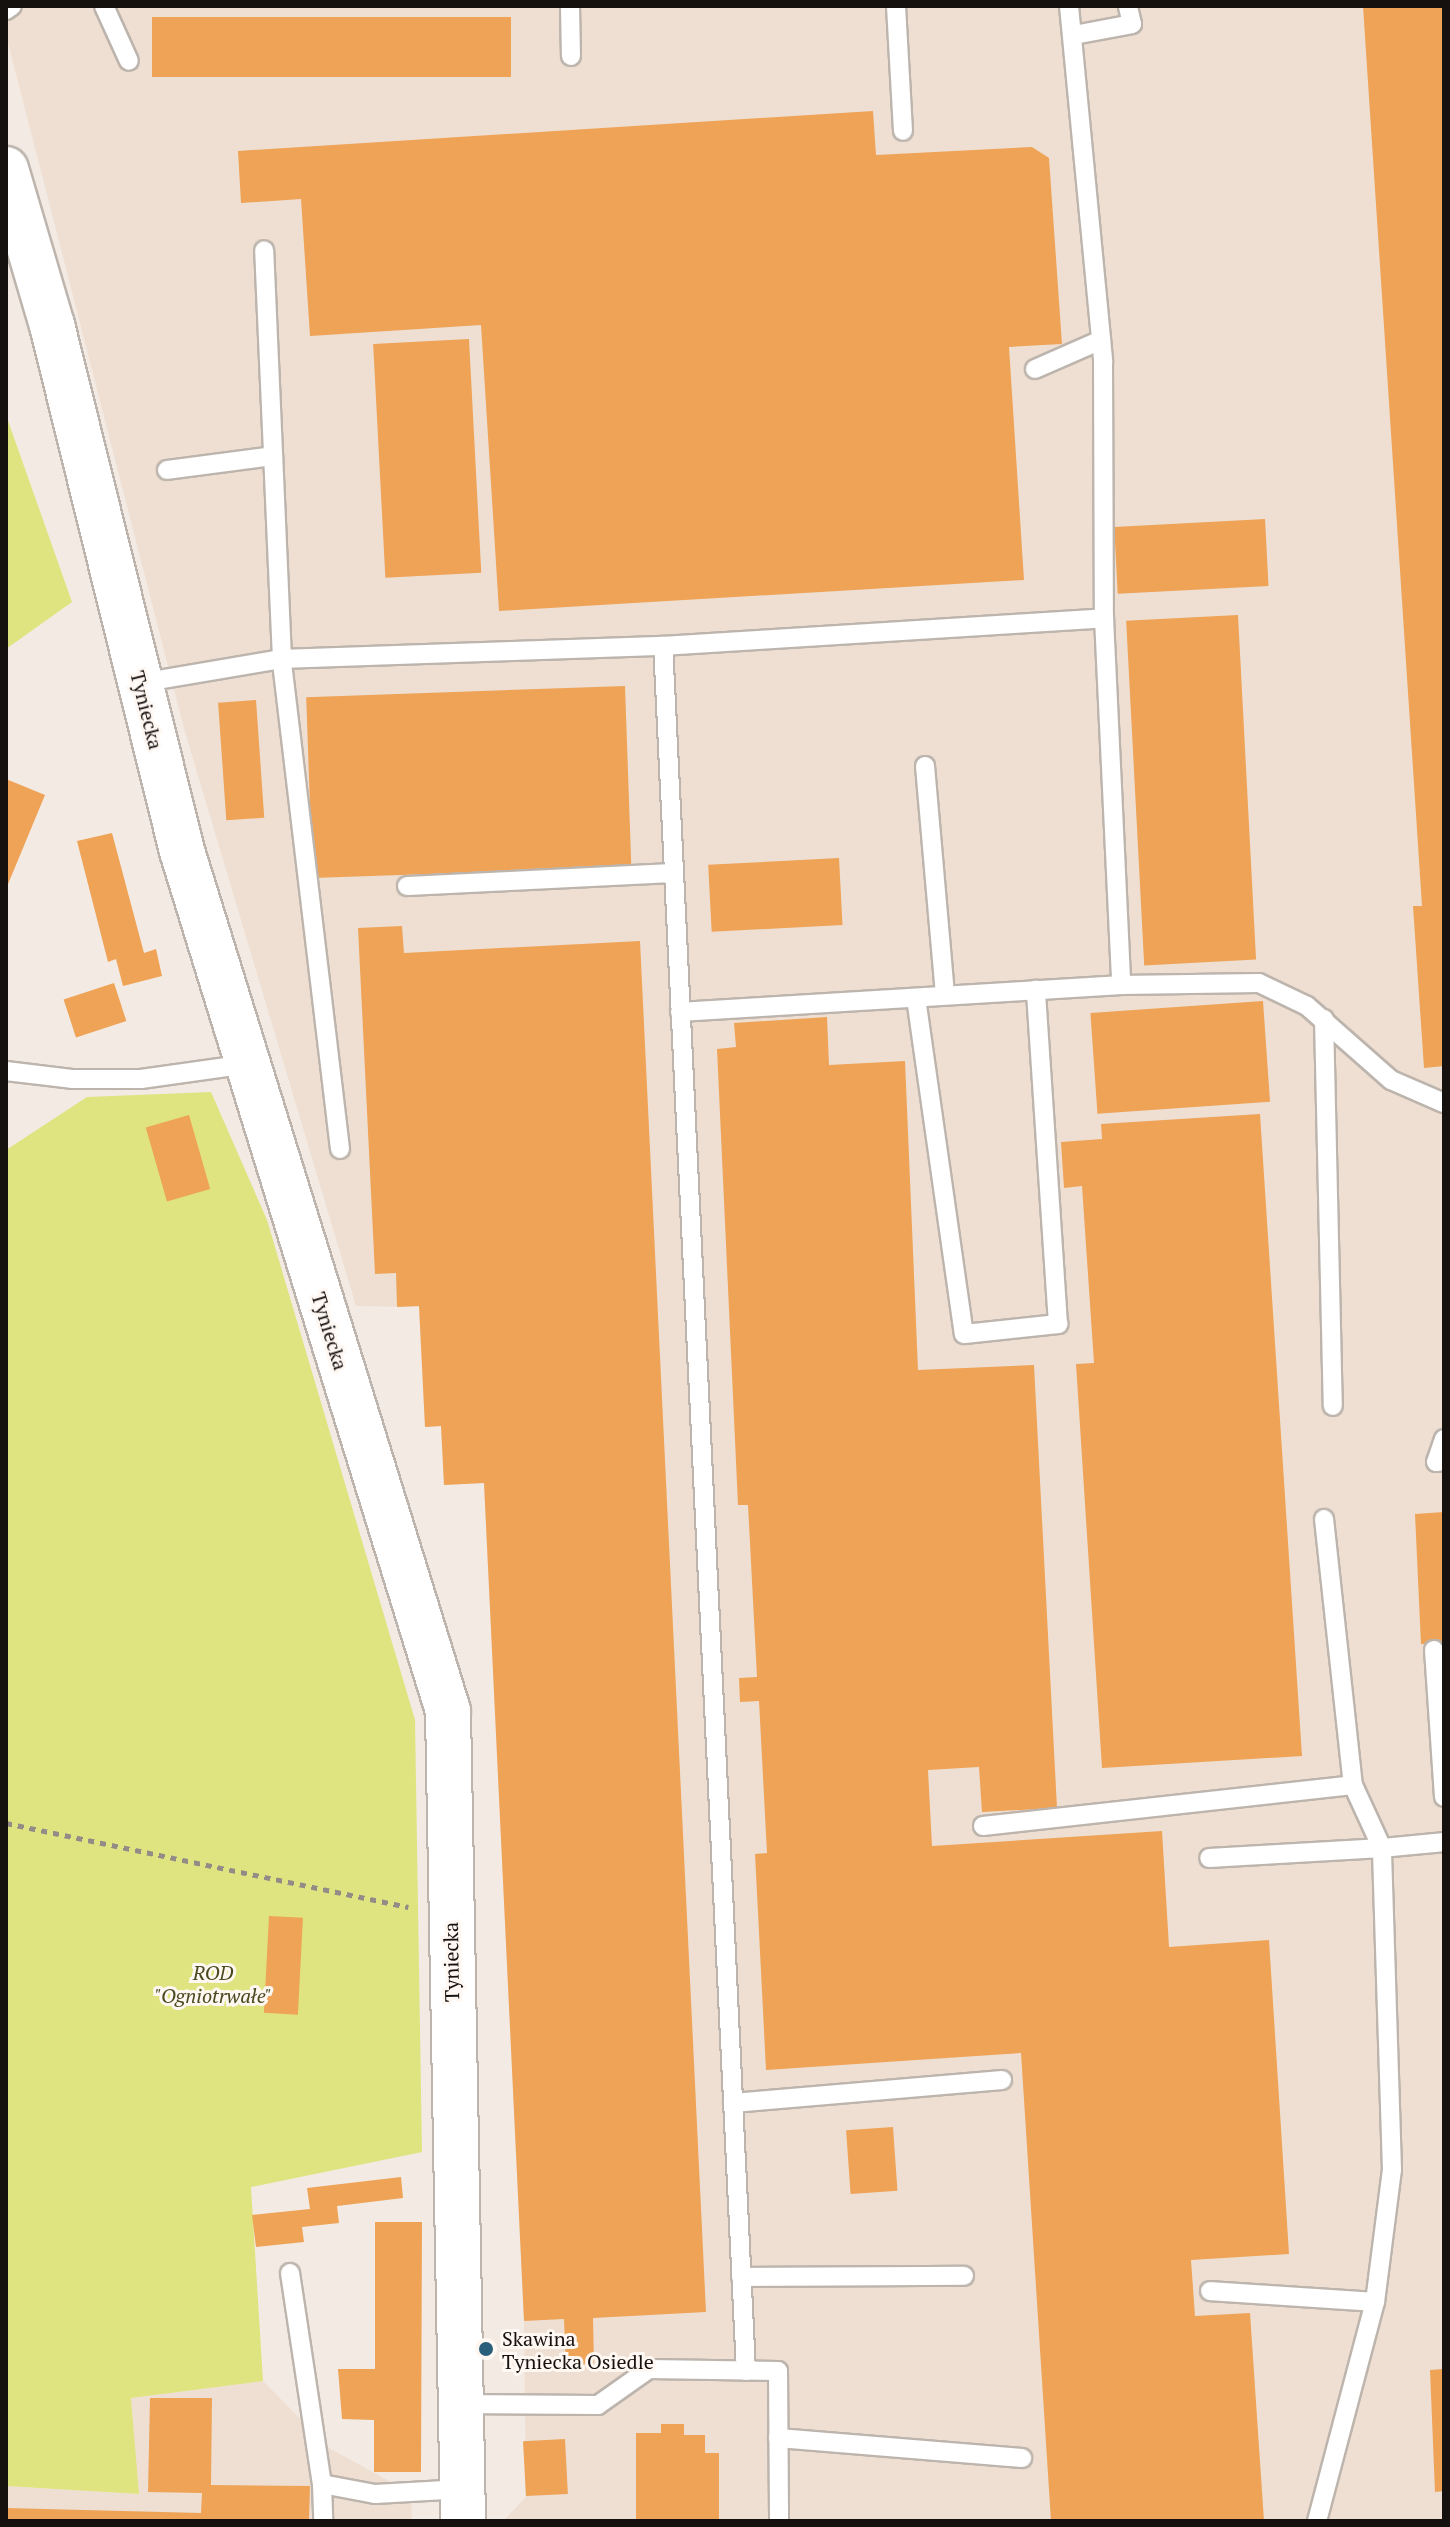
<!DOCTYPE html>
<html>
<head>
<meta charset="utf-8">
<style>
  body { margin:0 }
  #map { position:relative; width:1450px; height:2527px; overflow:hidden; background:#f3eae3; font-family:"PT Serif",serif }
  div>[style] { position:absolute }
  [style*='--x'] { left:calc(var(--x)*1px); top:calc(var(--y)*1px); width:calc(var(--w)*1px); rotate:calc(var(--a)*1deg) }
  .built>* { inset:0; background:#eedfd2 }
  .green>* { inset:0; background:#dfe480 }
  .building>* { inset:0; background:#eea357; transform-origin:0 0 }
  .path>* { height:5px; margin-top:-2.5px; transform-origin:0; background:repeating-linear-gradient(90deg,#928b86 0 6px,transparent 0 12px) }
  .roads { filter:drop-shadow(2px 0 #bdb5ad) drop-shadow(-2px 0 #bdb5ad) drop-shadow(0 2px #bdb5ad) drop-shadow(0 -2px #bdb5ad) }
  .service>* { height:18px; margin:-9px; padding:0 9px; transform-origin:9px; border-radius:9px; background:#fff }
  .tertiary>* { height:44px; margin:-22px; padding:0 22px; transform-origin:22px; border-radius:22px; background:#fff }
  .dots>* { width:22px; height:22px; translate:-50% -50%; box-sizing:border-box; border:4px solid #fff8f2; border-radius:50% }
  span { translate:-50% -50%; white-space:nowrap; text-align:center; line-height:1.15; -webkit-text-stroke:6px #fff8f2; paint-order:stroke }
  .street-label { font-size:20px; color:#14110f }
  .park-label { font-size:20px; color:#484a1f; font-style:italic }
  .poi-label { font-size:20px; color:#14110f }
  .left { translate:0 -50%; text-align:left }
  .frame { position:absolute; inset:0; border:8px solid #14110f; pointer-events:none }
</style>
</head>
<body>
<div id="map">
  <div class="built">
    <i style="clip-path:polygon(6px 6px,1444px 6px,1444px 2521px,503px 2521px,526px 2497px,524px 2321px,484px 1483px,444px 1485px,441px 1426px,425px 1427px,419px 1307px,356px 1306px,185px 732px,6px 35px)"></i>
    <i style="clip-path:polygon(263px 2381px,329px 2448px,411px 2493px,412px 2521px,6px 2521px,6px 2486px,138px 2494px,131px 2398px)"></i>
  </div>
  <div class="green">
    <i style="clip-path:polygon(6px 415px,72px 602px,6px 649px)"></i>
    <i style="clip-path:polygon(211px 1092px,267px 1220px,415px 1720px,422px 2152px,251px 2187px,263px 2381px,131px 2398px,139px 2494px,6px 2486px,6px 1150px,87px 1097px)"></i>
  </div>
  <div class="building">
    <i style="clip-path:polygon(1363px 6px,1444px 6px,1444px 1066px,1424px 1068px,1413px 906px,1422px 906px)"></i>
    <i style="left:511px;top:17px;width:60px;height:359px;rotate:90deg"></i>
    <i style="clip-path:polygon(873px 111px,876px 155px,1032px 147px,1049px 158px,1062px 344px,1009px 347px,1024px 580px,499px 611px,481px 325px,310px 336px,301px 199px,241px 203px,238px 151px)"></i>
    <i style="left:469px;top:339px;width:234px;height:96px;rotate:87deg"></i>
    <i style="left:1265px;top:519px;width:67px;height:151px;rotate:87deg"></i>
    <i style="left:1238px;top:615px;width:345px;height:112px;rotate:87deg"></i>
    <i style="left:625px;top:686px;width:181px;height:319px;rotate:88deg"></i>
    <i style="left:256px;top:700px;width:118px;height:38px;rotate:86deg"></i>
    <i style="clip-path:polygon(6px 779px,45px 795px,6px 889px)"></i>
    <i style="clip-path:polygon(112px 833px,144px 953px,156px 949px,162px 976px,123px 986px,116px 959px,108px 962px,77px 841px)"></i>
    <i style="left:839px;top:858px;width:67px;height:131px;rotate:87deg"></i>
    <i style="clip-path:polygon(402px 926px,404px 953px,640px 941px,706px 2312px,593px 2318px,594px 2364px,566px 2365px,564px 2319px,524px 2321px,484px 1483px,444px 1485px,441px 1426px,425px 1427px,419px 1306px,397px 1307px,396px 1273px,375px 1274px,358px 928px)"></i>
    <i style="left:114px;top:983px;width:40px;height:53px;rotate:72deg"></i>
    <i style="left:1263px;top:1001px;width:101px;height:173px;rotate:86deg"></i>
    <i style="clip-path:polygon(827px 1017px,829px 1065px,905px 1061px,918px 1370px,1034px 1365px,1057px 1808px,982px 1812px,979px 1767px,928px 1770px,932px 1846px,1162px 1831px,1169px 1947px,1269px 1940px,1289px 2254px,1191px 2260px,1195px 2316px,1250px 2313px,1264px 2521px,1051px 2521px,1021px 2053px,766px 2070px,755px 1854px,767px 1853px,759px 1701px,740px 1702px,739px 1678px,757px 1677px,748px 1505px,738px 1505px,717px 1049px,736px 1047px,734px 1023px)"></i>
    <i style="clip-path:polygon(1260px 1114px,1302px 1756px,1102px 1768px,1076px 1364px,1094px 1363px,1082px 1186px,1064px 1188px,1061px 1142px,1102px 1139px,1101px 1124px)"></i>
    <i style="left:189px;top:1115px;width:77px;height:45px;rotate:74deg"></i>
    <i style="clip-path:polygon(1444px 1512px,1444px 1643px,1421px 1644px,1415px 1514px)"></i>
    <i style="left:269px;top:1916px;width:34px;height:97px;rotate:3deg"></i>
    <i style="left:893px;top:2127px;width:64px;height:47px;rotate:86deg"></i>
    <i style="clip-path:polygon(401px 2177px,403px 2198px,337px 2206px,339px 2223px,302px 2227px,304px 2242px,256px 2247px,252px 2215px,310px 2209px,307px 2188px)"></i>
    <i style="clip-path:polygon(375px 2222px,422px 2222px,421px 2472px,374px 2472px,374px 2420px,342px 2419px,338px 2369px,375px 2369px)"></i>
    <i style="clip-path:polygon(1444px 2369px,1444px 2491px,1435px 2492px,1430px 2370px)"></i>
    <i style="clip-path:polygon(150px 2398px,212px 2398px,211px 2485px,310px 2486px,309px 2521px,6px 2521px,6px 2508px,201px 2513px,202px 2493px,148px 2492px)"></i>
    <i style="clip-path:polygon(661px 2424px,684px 2424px,684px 2435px,705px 2435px,705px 2453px,719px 2453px,719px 2521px,636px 2521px,636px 2433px,661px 2433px)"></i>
    <i style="left:565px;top:2439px;width:55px;height:42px;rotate:87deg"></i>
  </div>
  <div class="path">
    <i style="--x:6;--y:1823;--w:411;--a:11.8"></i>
  </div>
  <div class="roads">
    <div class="service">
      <i style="--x:104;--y:6;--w:60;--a:65.6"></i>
      <i style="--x:570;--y:6;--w:50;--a:88.9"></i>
      <i style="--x:896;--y:6;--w:125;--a:86.8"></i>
      <i style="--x:1069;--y:6;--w:358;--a:84.5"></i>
      <i style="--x:1103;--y:362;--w:256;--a:89.8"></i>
      <i style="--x:6;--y:10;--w:7;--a:-34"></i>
      <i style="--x:1074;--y:35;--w:59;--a:-10.7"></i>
      <i style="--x:1132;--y:24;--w:18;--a:-103"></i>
      <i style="--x:1035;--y:369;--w:72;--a:-23.7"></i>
      <i style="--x:167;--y:470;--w:107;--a:-7.5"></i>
      <i style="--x:140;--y:683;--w:144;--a:-9.6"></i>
      <i style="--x:282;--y:659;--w:409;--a:-92.5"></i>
      <i style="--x:925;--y:766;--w:230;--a:85"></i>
      <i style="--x:407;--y:886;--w:267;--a:-2.8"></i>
      <i style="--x:916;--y:998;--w:339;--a:81.9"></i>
      <i style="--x:964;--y:1334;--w:95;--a:-6.1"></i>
      <i style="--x:1058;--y:1324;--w:335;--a:-93.8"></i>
      <i style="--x:680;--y:1012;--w:442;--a:-3.5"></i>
      <i style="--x:1324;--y:1019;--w:387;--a:88.7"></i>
      <i style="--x:6;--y:1071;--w:66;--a:6.9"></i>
      <i style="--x:72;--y:1079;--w:69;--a:0"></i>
      <i style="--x:141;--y:1079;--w:108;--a:-8"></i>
      <i style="--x:340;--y:1149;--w:493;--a:-96.8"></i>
      <i style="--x:282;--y:659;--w:381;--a:-2"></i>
      <i style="--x:1444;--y:1439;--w:24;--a:109"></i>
      <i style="--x:1436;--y:1462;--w:8;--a:-7"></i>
      <i style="--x:1324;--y:1519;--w:268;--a:83.8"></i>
      <i style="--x:1434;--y:1650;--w:147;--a:86.1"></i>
      <i style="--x:983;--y:1826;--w:372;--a:-6.3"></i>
      <i style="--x:1353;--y:1785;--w:69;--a:65.3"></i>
      <i style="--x:1382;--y:1848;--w:173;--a:176.7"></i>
      <i style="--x:733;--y:2103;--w:270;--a:-4.9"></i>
      <i style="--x:290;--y:2273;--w:213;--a:81.4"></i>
      <i style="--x:322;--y:2484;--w:54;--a:10.7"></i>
      <i style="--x:375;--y:2494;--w:88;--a:-3.3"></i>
      <i style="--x:741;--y:2277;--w:223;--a:-0.3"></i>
      <i style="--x:1210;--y:2291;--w:165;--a:3.8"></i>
      <i style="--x:746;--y:2371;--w:1727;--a:-92.75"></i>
      <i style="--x:663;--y:646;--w:442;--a:-3.6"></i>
      <i style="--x:1104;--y:618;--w:367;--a:87.3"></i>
      <i style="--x:1121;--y:985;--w:138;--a:-0.8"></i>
      <i style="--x:1259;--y:983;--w:53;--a:25.6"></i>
      <i style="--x:1307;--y:1006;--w:112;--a:41.4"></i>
      <i style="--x:1391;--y:1080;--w:58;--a:23.5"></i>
      <i style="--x:459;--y:2404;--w:139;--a:0.4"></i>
      <i style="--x:598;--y:2405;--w:62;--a:-35.2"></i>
      <i style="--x:649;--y:2369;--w:129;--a:0.9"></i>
      <i style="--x:778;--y:2371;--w:150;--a:89.6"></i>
      <i style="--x:778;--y:2438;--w:245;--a:4.7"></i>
      <i style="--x:322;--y:2484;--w:37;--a:88"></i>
      <i style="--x:1317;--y:2521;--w:227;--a:-75.2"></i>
      <i style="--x:1375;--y:2302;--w:133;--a:-82.7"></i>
      <i style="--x:1392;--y:2170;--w:322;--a:-91.8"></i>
      <i style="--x:1382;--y:1848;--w:62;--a:-5.5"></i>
    </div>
    <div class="tertiary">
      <i style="--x:6;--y:169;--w:163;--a:73.6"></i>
      <i style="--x:52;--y:325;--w:542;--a:76.12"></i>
      <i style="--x:182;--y:851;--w:900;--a:72.81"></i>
      <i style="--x:448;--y:1711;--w:810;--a:88.94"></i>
    </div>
  </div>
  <div class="dots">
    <i style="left:486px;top:2349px;background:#295f7a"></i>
  </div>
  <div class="street-label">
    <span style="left:147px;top:710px;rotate:76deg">Tyniecka</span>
    <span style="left:330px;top:1331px;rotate:73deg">Tyniecka</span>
    <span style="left:451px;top:1962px;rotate:-91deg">Tyniecka</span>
  </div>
  <div class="park-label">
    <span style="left:213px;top:1984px">ROD<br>"Ogniotrwałe"</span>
  </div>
  <div class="poi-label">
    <span class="left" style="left:502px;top:2350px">Skawina<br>Tyniecka Osiedle</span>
  </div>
  <div class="frame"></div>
</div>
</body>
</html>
